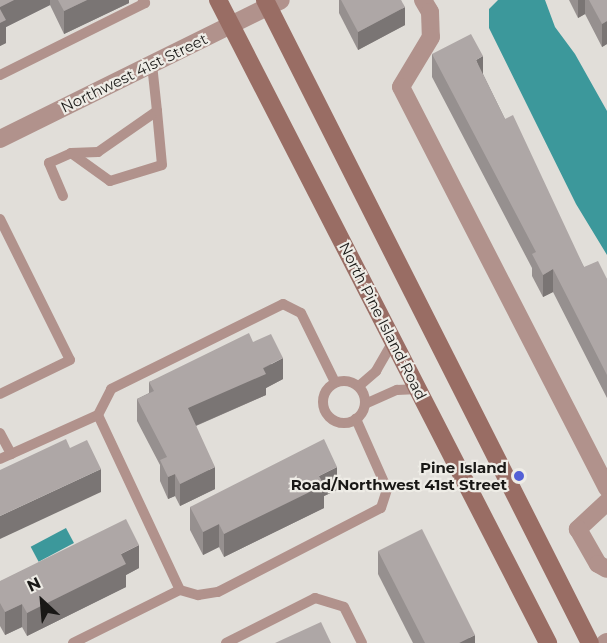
<!DOCTYPE html>
<html>
<head>
<meta charset="utf-8">
<style>
  body { margin:0 }
  #map { position:relative; width:607px; height:643px; overflow:hidden; background:#e1ded9; font-family:Montserrat,sans-serif }
  div>[style] { position:absolute }
  [style*='--x'] { left:calc(var(--x)*1px); top:calc(var(--y)*1px); width:calc(var(--w)*1px); rotate:calc(var(--a)*1deg) }
  .water>* { inset:0; background:#3c989b; transform-origin:0 0 }
  .lane>* { height:10px; margin:-5px; padding:0 5px; transform-origin:5px; border-radius:5px; background:#b1928c }
  .lane>.ring { margin:-5px; padding:0; box-sizing:content-box; background:none; border:10px solid #b1928c; border-radius:50% }
  .street>* { height:18px; margin:-9px; padding:0 9px; transform-origin:9px; border-radius:9px; background:#b1928c }
  .secondary>* { height:18px; margin:-9px; padding:0 9px; transform-origin:9px; border-radius:9px; background:#996d64 }
  .wall>* { inset:0; background:#96908f }
  .shaded-wall>* { inset:0; background:#7a7574 }
  .building>* { inset:0; background:#aea7a6 }
  .dots>* { width:16px; height:16px; translate:-50% -50%; box-sizing:border-box; border:3px solid #eeece6; border-radius:50% }
  span { translate:-50% -50%; white-space:nowrap; text-align:center; line-height:1.15; -webkit-text-stroke:4.5px #eeece6; paint-order:stroke }
  .street-label { font-size:15px; color:#191816 }
  .poi-label { font-size:15px; color:#191816; font-weight:700 }
  .right { translate:-100% -50%; text-align:right }
  .north { position:absolute; left:12px; top:571px; width:60px; height:60px; -webkit-text-stroke:4px #eeece6; paint-order:stroke; rotate:334deg; font-size:16px; font-weight:700; line-height:24px; text-align:center; color:#191816 }
  .north::after { content:''; display:block; margin:auto; width:21px; height:27px; background:#191816; clip-path:polygon(50% 0,100% 100%,50% 72%,0 100%) }
</style>
</head>
<body>
<div id="map">
  <div class="water">
    <i style="clip-path:polygon(498px 0,545px 0,555px 27px,575px 54px,607px 111px,607px 255px,576px 204px,489px 28px,489px 9px)"></i>
    <i style="left:66px;top:528px;width:17px;height:40px;rotate:62deg"></i>
  </div>
  <div class="lane">
    <i style="--x:0;--y:75;--w:162;--a:-26.4"></i>
    <i style="--x:145;--y:3;--w:4;--a:-124"></i>
    <i style="--x:71;--y:153;--w:48;--a:35.7"></i>
    <i style="--x:110;--y:181;--w:54;--a:-17.1"></i>
    <i style="--x:162;--y:165;--w:54;--a:-95.3"></i>
    <i style="--x:63;--y:196;--w:36;--a:-113"></i>
    <i style="--x:49;--y:163;--w:24;--a:-24"></i>
    <i style="--x:71;--y:153;--w:27;--a:-2"></i>
    <i style="--x:98;--y:152;--w:72;--a:-34.8"></i>
    <i style="--x:157;--y:111;--w:47;--a:-96.1"></i>
    <i style="--x:0;--y:219;--w:157;--a:63.6"></i>
    <i style="--x:70;--y:360;--w:78;--a:154.1"></i>
    <i class="ring" style="left:323px;top:381px;width:32px;height:32px"></i>
    <i style="--x:359;--y:386;--w:23;--a:-41"></i>
    <i style="--x:376;--y:371;--w:34;--a:-60"></i>
    <i style="--x:365;--y:404;--w:35;--a:-24"></i>
    <i style="--x:397;--y:390;--w:21;--a:-3"></i>
    <i style="--x:98;--y:415;--w:193;--a:64.9"></i>
    <i style="--x:180;--y:590;--w:19;--a:16"></i>
    <i style="--x:198;--y:595;--w:20;--a:-9"></i>
    <i style="--x:218;--y:592;--w:183;--a:-27.3"></i>
    <i style="--x:381;--y:508;--w:20;--a:-72"></i>
    <i style="--x:387;--y:489;--w:77;--a:-113.9"></i>
    <i style="--x:0;--y:433;--w:24;--a:62"></i>
    <i style="--x:0;--y:459;--w:107;--a:-24.2"></i>
    <i style="--x:98;--y:415;--w:29;--a:-63"></i>
    <i style="--x:111;--y:389;--w:192;--a:-26.3"></i>
    <i style="--x:283;--y:304;--w:20;--a:27"></i>
    <i style="--x:301;--y:313;--w:77;--a:63.8"></i>
    <i style="--x:73;--y:643;--w:119;--a:-26.4"></i>
    <i style="--x:226;--y:643;--w:100;--a:-26.8"></i>
    <i style="--x:315;--y:598;--w:30;--a:17"></i>
    <i style="--x:344;--y:607;--w:40;--a:63.4"></i>
  </div>
  <div class="street">
    <i style="--x:423;--y:0;--w:14;--a:60"></i>
    <i style="--x:430;--y:12;--w:25;--a:88"></i>
    <i style="--x:431;--y:37;--w:58;--a:121"></i>
    <i style="--x:401;--y:87;--w:451;--a:62.8"></i>
    <i style="--x:0;--y:139;--w:313;--a:-26.3"></i>
    <i style="--x:607;--y:502;--w:40;--a:137"></i>
    <i style="--x:578;--y:529;--w:40;--a:60.3"></i>
    <i style="--x:598;--y:564;--w:10;--a:29"></i>
    <i style="--x:605;--y:643;--w:2;--a:-27"></i>
  </div>
  <div class="secondary">
    <i style="--x:218;--y:0;--w:723;--a:62.83"></i>
    <i style="--x:265;--y:0;--w:720;--a:63.19"></i>
  </div>
  <div class="wall">
    <i style="clip-path:polygon(0 0,129px 0,129px 3px,64px 34px,50px 5px,6px 27px,6px 43px,0 46px)"></i>
    <i style="clip-path:polygon(339px 0,401px 0,405px 25px,358px 50px,339px 13px)"></i>
    <i style="clip-path:polygon(569px 0,607px 0,607px 44px,602px 47px,585px 14px,578px 18px)"></i>
    <i style="clip-path:polygon(432px 54px,483px 74px,505px 119px,584px 267px,607px 279px,607px 398px,553px 292px,543px 297px,532px 276px,532px 268px,432px 77px)"></i>
    <i style="clip-path:polygon(253px 342px,283px 379px,266px 388px,266px 395px,196px 426px,215px 489px,180px 506px,175px 496px,168px 499px,160px 481px,160px 465px,137px 421px,137px 399px,149px 393px,149px 382px)"></i>
    <i style="clip-path:polygon(337px 490px,324px 496px,324px 508px,224px 557px,219px 547px,203px 555px,190px 530px,190px 507px)"></i>
    <i style="clip-path:polygon(378px 551px,475px 643px,413px 643px,378px 574px)"></i>
    <i style="clip-path:polygon(139px 568px,126px 575px,126px 587px,27px 636px,22px 627px,5px 635px,0 626px,0 581px)"></i>
  </div>
  <div class="shaded-wall">
    <i style="clip-path:polygon(14px 0,50px 0,50px 5px,6px 27px,6px 43px,0 46px,0 7px)"></i>
    <i style="clip-path:polygon(87px 0,129px 0,129px 3px,64px 34px,64px 11px)"></i>
    <i style="clip-path:polygon(578px 0,585px 0,585px 14px,578px 18px)"></i>
    <i style="clip-path:polygon(405px 7px,405px 25px,358px 50px,358px 32px)"></i>
    <i style="clip-path:polygon(607px 21px,607px 44px,602px 47px,602px 24px)"></i>
    <i style="clip-path:polygon(483px 56px,483px 79px,476px 60px)"></i>
    <i style="clip-path:polygon(553px 269px,553px 292px,543px 297px,543px 275px)"></i>
    <i style="clip-path:polygon(283px 358px,283px 379px,266px 388px,266px 395px,188px 429px,188px 408px)"></i>
    <i style="clip-path:polygon(215px 467px,215px 489px,180px 506px,180px 484px)"></i>
    <i style="clip-path:polygon(337px 467px,337px 490px,324px 496px,324px 508px,224px 557px,224px 534px,319px 476px)"></i>
    <i style="clip-path:polygon(101px 469px,101px 492px,0 539px,0 516px)"></i>
    <i style="clip-path:polygon(175px 474px,175px 496px,168px 499px,168px 477px)"></i>
    <i style="clip-path:polygon(219px 524px,219px 547px,203px 555px,203px 532px)"></i>
    <i style="clip-path:polygon(139px 545px,139px 568px,126px 575px,126px 587px,27px 636px,27px 613px,121px 554px)"></i>
    <i style="clip-path:polygon(22px 604px,22px 627px,5px 635px,5px 612px)"></i>
    <i style="clip-path:polygon(475px 635px,475px 643px,459px 643px)"></i>
  </div>
  <div class="building">
    <i style="clip-path:polygon(0 0,14px 0,0 7px)"></i>
    <i style="clip-path:polygon(58px 0,87px 0,64px 11px)"></i>
    <i style="clip-path:polygon(341px 0,401px 0,405px 7px,358px 32px)"></i>
    <i style="clip-path:polygon(589px 0,607px 0,607px 21px,602px 24px)"></i>
    <i style="clip-path:polygon(0 9px,6px 20px,0 23px)"></i>
    <i style="clip-path:polygon(471px 34px,483px 56px,476px 60px,505px 119px,513px 115px,584px 267px,598px 261px,607px 279px,607px 375px,553px 269px,543px 275px,532px 254px,536px 252px,432px 54px)"></i>
    <i style="clip-path:polygon(249px 333px,253px 342px,271px 334px,283px 358px,263px 368px,266px 374px,188px 408px,215px 467px,180px 484px,175px 474px,168px 477px,160px 460px,167px 457px,137px 399px,154px 391px,149px 382px)"></i>
    <i style="clip-path:polygon(66px 439px,70px 448px,87px 440px,101px 469px,0 516px,0 470px)"></i>
    <i style="clip-path:polygon(324px 439px,337px 467px,319px 476px,324px 485px,224px 534px,219px 524px,203px 532px,190px 507px)"></i>
    <i style="clip-path:polygon(126px 519px,139px 545px,121px 554px,126px 564px,27px 613px,22px 604px,5px 612px,0 603px,0 581px)"></i>
    <i style="clip-path:polygon(422px 529px,475px 635px,459px 643px,425px 643px,378px 551px)"></i>
    <i style="clip-path:polygon(321px 622px,331px 643px,275px 643px)"></i>
  </div>
  <div class="dots">
    <i style="left:519px;top:476px;background:#5460d6"></i>
  </div>
  <div class="street-label">
    <span style="left:134px;top:73px;rotate:-26deg">Northwest 41st Street</span>
    <span style="left:383px;top:321px;rotate:63deg">North Pine Island Road</span>
  </div>
  <div class="poi-label">
    <span class="right" style="left:507px;top:476px">Pine Island<br>Road/Northwest 41st Street</span>
  </div>
  <div class="north">N</div>
</div>
</body>
</html>
